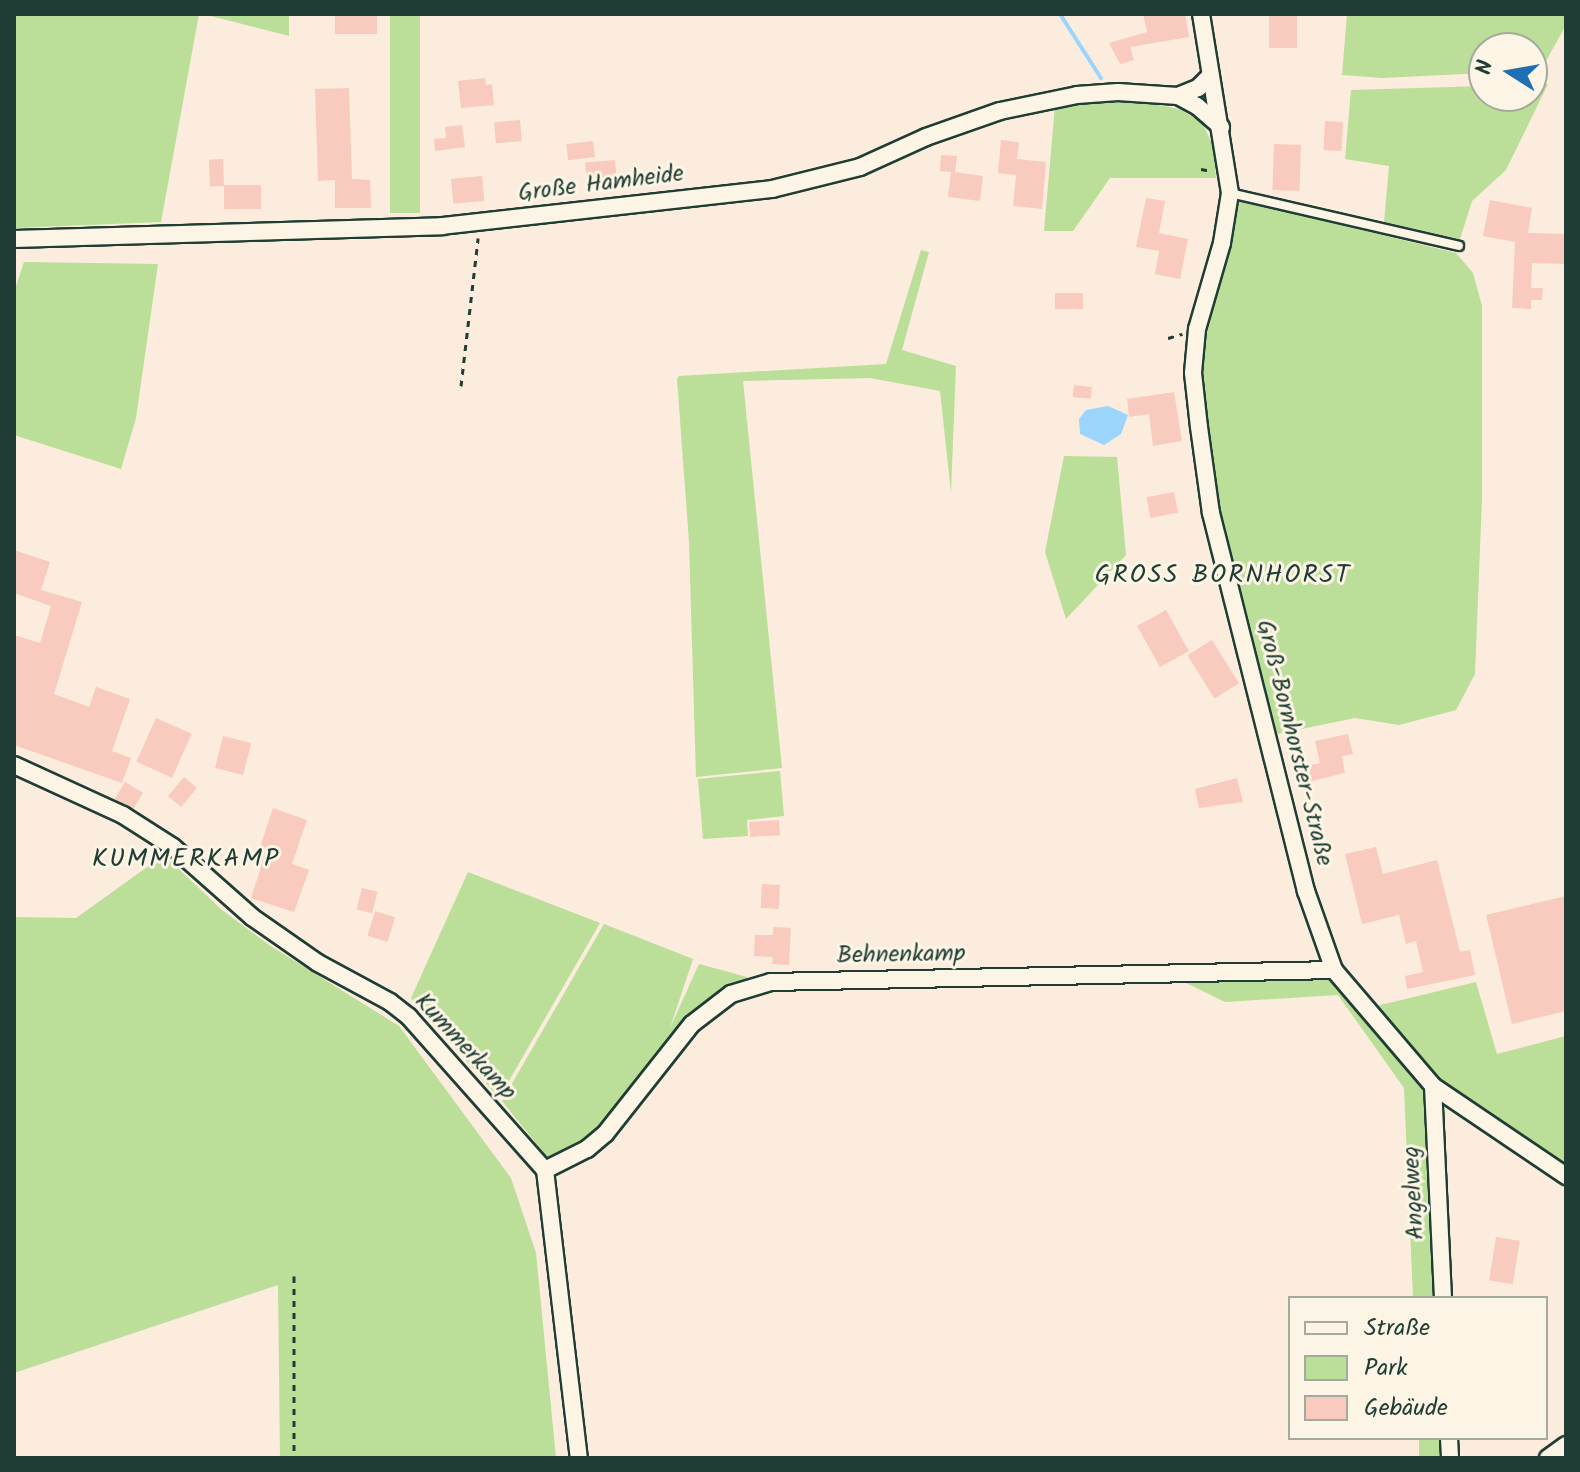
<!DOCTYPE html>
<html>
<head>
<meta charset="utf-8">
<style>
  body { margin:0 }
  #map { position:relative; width:1580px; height:1472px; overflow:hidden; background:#fbecdd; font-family:Kalam,sans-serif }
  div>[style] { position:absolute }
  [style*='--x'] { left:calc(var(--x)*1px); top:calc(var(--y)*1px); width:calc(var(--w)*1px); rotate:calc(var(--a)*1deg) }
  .green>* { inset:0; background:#bbde98; transform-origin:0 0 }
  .water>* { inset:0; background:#9bd5fb }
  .stream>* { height:4px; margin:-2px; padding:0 2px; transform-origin:2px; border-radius:2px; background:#9bd5fb }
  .building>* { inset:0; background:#f9cabe; transform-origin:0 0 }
  .path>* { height:3px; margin-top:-1.5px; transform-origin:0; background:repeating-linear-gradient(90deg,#1f3d34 0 6px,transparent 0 12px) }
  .roads { filter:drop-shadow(2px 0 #1f3d34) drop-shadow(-2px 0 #1f3d34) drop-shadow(0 2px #1f3d34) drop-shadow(0 -2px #1f3d34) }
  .lane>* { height:8px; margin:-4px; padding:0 4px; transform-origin:4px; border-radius:4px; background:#fcf5e5 }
  .street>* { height:16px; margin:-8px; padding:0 8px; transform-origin:8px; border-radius:8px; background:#fcf5e5 }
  span { translate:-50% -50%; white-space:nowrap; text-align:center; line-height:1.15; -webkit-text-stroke:6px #fcf5e5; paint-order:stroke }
  .street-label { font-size:24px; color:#1f3d34 }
  .neighbourhood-label { font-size:26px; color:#1f3d34; letter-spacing:2px }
  .frame { position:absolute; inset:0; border:16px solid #1f3d34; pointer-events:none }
  .legend { position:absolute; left:1288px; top:1296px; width:260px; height:144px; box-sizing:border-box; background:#fcf5e5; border:2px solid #a4ab9e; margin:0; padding:10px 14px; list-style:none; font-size:24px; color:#1f3d34 }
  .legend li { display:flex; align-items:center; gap:16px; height:40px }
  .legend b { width:40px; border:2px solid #a4ab9e }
  .north { position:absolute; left:1468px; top:32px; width:80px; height:80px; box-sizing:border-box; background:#fcf5e5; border:2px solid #a4ab9e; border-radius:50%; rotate:281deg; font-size:22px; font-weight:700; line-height:32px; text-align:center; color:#1f3d34 }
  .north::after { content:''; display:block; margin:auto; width:28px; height:36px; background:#1f6fb2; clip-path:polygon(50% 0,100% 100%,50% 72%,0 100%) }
</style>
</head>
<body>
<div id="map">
  <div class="green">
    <i style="clip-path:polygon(14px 14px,199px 14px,161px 222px,14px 228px)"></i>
    <i style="clip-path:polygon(203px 14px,289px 14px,289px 36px)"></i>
    <i style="left:390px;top:14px;width:30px;height:199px"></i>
    <i style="clip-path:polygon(1347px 14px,1566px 14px,1566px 25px,1541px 70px,1532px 71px,1532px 48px,1484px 48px,1484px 73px,1382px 78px,1342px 75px)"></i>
    <i style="clip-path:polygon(1548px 84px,1506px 170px,1472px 201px,1460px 239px,1384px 222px,1389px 166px,1345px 159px,1351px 90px,1484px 86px,1484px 96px,1532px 96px,1532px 85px)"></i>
    <i style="clip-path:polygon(1113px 96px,1179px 109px,1202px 122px,1213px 146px,1216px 178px,1110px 178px,1073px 231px,1044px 231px,1055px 106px)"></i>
    <i style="clip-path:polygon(1239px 200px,1456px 253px,1473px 273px,1482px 306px,1482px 498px,1475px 674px,1456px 710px,1399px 725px,1355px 718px,1277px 734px,1218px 501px,1200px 364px)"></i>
    <i style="clip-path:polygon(921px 250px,929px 252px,902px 350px,956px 366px,951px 493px,940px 391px,870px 378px,743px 381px,782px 768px,696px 777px,689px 542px,677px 379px,679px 376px,886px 364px)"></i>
    <i style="clip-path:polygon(24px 262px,158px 264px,136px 418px,121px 469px,14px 435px,14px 292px)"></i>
    <i style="clip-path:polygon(1064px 456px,1117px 457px,1126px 555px,1066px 619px,1045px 552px)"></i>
    <i style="clip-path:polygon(780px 771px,784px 816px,747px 820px,748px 836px,703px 839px,698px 779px)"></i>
    <i style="clip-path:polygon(164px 855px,222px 910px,269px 945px,399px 1026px,511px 1178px,536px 1253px,556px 1458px,280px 1458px,278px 1285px,14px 1373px,14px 917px,76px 918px)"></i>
    <i style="clip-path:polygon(468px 872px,600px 923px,499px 1098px,411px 998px)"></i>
    <i style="clip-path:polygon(604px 924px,693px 959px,670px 1028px,699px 964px,747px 977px,749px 983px,722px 990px,690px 1020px,671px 1046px,665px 1041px,601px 1129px,548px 1158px,502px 1101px)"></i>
    <i style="clip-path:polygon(1332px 973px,1428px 1086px,1438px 1298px,1413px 1298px,1404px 1088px,1338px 995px,1225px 1002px,1182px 981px)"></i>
    <i style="clip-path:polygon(1476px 982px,1497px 1054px,1566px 1036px,1566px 1168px,1434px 1080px,1372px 1007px)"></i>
    <i style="left:1419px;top:1438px;width:26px;height:20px"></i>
  </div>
  <div class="water">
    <i style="clip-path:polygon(1108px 406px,1128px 415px,1121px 434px,1104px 445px,1080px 434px,1079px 419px,1086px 410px)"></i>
  </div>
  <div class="stream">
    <i style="--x:1060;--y:14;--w:76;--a:57.4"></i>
  </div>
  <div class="building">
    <i style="left:335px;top:14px;width:42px;height:20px"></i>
    <i style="clip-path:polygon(1143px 14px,1185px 14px,1189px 37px,1130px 47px,1134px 60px,1120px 64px,1109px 43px,1147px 32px)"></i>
    <i style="left:1269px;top:14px;width:28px;height:34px"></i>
    <i style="clip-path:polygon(485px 78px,486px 85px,492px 84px,494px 105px,461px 108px,458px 81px)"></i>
    <i style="clip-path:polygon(349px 88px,352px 179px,370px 180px,371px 208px,335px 208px,335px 180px,318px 181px,315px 89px)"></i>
    <i style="left:520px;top:120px;width:21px;height:26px;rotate:85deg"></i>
    <i style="left:1325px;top:121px;width:18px;height:29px;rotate:3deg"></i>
    <i style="clip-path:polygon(462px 125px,465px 147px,435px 151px,434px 139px,446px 138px,445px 127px)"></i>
    <i style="clip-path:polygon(1001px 140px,1019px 142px,1017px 159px,1046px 162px,1042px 209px,1013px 206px,1016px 175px,998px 173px)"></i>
    <i style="left:593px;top:141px;width:16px;height:27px;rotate:83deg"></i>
    <i style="left:1274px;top:144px;width:27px;height:46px;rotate:2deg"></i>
    <i style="clip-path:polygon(941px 155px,957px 156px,955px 172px,983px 176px,980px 201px,948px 197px,951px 172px,940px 171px)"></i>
    <i style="left:223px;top:159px;width:27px;height:14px;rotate:88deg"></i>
    <i style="left:615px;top:160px;width:24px;height:30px;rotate:85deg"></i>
    <i style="left:482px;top:176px;width:25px;height:31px;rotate:85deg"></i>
    <i style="left:261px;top:185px;width:24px;height:37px;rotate:90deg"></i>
    <i style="clip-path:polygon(1146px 198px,1165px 201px,1159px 233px,1188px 239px,1180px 279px,1155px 274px,1159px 251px,1136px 247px)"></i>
    <i style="clip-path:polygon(1490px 200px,1532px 208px,1528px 233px,1566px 234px,1566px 264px,1532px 263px,1531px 288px,1543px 288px,1542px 300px,1531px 300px,1531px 309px,1512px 308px,1515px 242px,1483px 236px)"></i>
    <i style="left:1055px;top:293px;width:28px;height:16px"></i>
    <i style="left:1074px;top:385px;width:18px;height:12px;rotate:6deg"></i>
    <i style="clip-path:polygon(1174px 392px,1182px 441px,1153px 446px,1149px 414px,1129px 417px,1127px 399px)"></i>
    <i style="left:1174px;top:492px;width:21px;height:28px;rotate:79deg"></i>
    <i style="clip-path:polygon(14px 550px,50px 562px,41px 590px,82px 602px,54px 694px,89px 707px,96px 687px,130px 699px,112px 751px,131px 758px,122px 783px,14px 745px,14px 635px,40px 643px,51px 606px,14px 593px)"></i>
    <i style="left:1166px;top:610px;width:47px;height:33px;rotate:61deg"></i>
    <i style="left:1212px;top:640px;width:51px;height:29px;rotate:58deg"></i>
    <i style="left:156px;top:718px;width:39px;height:48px;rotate:24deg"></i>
    <i style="clip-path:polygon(1348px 734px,1353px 754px,1342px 756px,1345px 773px,1304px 783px,1301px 767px,1320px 763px,1315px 741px)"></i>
    <i style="left:223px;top:736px;width:29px;height:33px;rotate:14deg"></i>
    <i style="left:184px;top:777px;width:17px;height:25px;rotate:40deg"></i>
    <i style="clip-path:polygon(1237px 778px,1243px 802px,1199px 808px,1195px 789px)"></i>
    <i style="left:125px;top:782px;width:21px;height:20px;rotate:31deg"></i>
    <i style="clip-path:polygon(273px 808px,307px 820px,292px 864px,309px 870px,294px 912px,251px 898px,261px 867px,254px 865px)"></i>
    <i style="left:779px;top:820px;width:15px;height:30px;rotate:86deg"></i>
    <i style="clip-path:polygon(1376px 847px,1383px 874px,1437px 860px,1460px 952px,1470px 950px,1475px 975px,1407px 989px,1405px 976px,1423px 972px,1416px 941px,1406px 944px,1399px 915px,1362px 924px,1345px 854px)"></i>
    <i style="left:762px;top:884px;width:18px;height:24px;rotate:3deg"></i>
    <i style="left:362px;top:888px;width:16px;height:22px;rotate:14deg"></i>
    <i style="clip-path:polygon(1566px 896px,1566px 1011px,1512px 1024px,1486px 915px)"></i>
    <i style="left:375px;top:911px;width:21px;height:26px;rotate:17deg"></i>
    <i style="clip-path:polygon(773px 927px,791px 928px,789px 965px,772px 964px,773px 957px,754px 956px,755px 935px,773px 935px)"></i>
    <i style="left:1496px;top:1237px;width:24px;height:44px;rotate:9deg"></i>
  </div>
  <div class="path">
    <i style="--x:1201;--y:169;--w:11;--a:10"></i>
    <i style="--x:1168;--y:338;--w:15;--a:-16"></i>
    <i style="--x:461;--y:386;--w:149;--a:-83.4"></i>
    <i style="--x:294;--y:1276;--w:182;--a:90"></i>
  </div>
  <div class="roads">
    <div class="lane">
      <i style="--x:1230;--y:193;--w:235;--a:13"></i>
    </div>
    <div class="street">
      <i style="--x:1201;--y:14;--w:181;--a:80.8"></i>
      <i style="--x:1230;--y:193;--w:51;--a:99.1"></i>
      <i style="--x:1222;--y:243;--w:90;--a:106.2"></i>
      <i style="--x:1197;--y:329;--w:44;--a:95.2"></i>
      <i style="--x:1193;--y:373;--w:54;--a:83.7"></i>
      <i style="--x:1199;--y:427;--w:87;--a:82.1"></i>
      <i style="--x:1211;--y:513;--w:390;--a:75.9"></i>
      <i style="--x:1306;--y:891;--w:84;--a:70.5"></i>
      <i style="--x:1334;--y:970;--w:153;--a:49.5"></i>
      <i style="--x:1433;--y:1086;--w:161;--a:34.1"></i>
      <i style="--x:1178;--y:96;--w:21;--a:28"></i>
      <i style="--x:1197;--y:106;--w:32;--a:41"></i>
      <i style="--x:14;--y:239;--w:428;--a:-1.7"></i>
      <i style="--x:442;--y:226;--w:332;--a:-6.4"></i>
      <i style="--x:772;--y:189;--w:91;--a:-14"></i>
      <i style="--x:860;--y:167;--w:72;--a:-24.4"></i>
      <i style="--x:926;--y:137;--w:78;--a:-19.4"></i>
      <i style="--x:1000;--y:111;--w:79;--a:-11.7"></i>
      <i style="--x:1077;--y:95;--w:41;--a:-4.2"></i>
      <i style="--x:1118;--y:92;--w:60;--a:3.8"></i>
      <i style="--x:1178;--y:96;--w:22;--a:-22"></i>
      <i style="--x:1198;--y:88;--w:18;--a:-45"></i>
      <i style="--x:14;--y:765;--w:120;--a:24.6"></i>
      <i style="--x:123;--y:815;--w:59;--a:32.6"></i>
      <i style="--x:173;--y:847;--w:106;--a:41.5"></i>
      <i style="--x:252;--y:917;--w:80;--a:34.9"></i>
      <i style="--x:318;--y:963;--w:82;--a:28.4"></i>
      <i style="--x:390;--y:1002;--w:24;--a:38"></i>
      <i style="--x:409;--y:1017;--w:205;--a:48.4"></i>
      <i style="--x:545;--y:1170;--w:290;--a:83.3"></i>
      <i style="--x:1433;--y:1086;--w:212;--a:87.3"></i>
      <i style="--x:545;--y:1170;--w:47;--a:-26.6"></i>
      <i style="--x:587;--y:1149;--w:23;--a:-40"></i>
      <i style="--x:605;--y:1134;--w:140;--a:-51.7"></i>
      <i style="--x:692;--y:1024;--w:49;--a:-37.6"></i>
      <i style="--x:731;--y:994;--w:42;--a:-16.7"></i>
      <i style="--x:771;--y:982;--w:563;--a:-1.22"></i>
      <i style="--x:1449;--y:1438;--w:20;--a:87"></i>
      <i style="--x:1548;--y:1458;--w:22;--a:-36"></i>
    </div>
  </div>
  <div class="street-label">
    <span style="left:601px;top:184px;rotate:-7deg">Große Hamheide</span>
    <span style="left:1294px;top:743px;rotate:76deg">Groß-Bornhorster-Straße</span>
    <span style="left:901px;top:955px;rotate:-1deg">Behnenkamp</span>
    <span style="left:465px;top:1047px;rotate:47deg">Kummerkamp</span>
    <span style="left:1414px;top:1193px;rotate:-93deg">Angelweg</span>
  </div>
  <div class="neighbourhood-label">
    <span style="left:1223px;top:576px">GROSS BORNHORST</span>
    <span style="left:186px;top:860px">KUMMERKAMP</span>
  </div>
  <div class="frame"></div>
  <ul class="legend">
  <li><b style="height:10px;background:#fcf5e5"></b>Straße</li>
  <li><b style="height:22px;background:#bbde98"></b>Park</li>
  <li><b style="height:22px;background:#f9cabe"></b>Gebäude</li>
  </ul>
  <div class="north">N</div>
</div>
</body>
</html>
